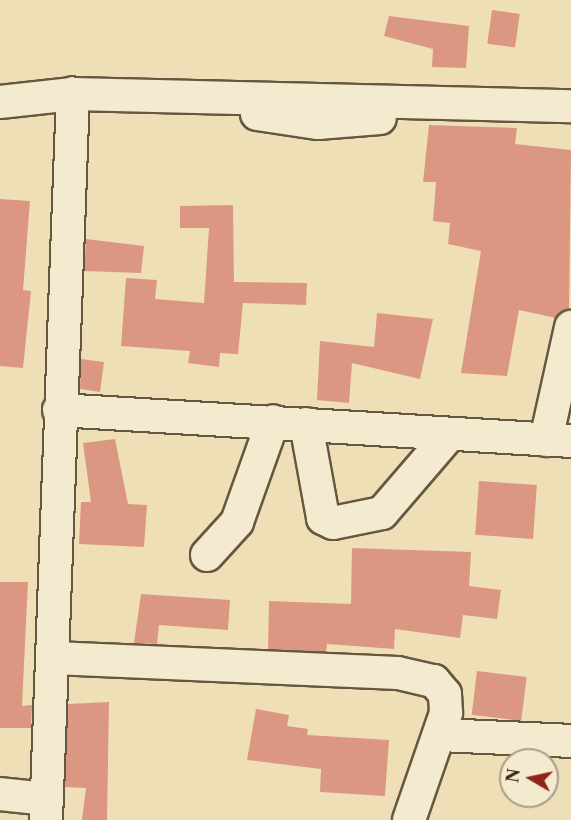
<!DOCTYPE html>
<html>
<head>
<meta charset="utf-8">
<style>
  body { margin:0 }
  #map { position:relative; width:571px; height:820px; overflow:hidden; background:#eedfb6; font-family:"Libre Caslon Text",serif }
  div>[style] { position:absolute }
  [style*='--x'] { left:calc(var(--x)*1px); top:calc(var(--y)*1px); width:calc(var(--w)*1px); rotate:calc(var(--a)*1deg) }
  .building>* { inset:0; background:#dc9782; transform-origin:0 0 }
  .roads { filter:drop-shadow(2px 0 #665740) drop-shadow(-2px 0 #665740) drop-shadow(0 2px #665740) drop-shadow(0 -2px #665740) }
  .street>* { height:32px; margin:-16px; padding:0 16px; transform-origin:16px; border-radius:16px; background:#f4ead0 }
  span { translate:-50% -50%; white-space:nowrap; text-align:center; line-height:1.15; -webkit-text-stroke:6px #f4ead0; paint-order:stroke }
  .north { position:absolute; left:499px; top:748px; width:60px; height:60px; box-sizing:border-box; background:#f4ead0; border:2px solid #a99d87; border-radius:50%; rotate:279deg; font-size:16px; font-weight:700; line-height:24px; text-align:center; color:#392a19 }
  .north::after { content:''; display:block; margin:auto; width:21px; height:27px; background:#8f2418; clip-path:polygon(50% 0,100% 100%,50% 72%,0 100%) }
</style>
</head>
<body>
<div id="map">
  <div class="building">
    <i style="left:492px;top:10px;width:28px;height:34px;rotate:8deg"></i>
    <i style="clip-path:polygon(389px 16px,469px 26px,466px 68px,432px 67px,433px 49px,384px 36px)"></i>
    <i style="clip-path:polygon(429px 125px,517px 128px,515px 144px,571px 150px,569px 310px,556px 318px,519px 310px,507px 376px,461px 373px,481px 251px,448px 244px,450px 223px,433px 221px,436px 182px,423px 182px)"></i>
    <i style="clip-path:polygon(0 199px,30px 201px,23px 290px,31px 291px,23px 368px,0 366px)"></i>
    <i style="clip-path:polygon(233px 205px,234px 282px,307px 283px,306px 305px,243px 303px,238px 354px,220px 353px,219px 367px,188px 363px,190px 351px,121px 346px,126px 278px,157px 280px,155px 299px,204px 303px,209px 228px,180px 228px,180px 206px)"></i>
    <i style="clip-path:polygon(86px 239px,144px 246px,141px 273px,84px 271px)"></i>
    <i style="clip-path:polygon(377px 313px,433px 319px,420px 379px,352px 363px,349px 403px,317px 400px,320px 341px,374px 347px)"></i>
    <i style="clip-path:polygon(81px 359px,104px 362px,100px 392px,80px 389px)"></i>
    <i style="clip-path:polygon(115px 439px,128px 504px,147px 505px,144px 547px,79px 544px,81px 502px,91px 502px,83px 443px)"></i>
    <i style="left:479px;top:481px;width:58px;height:54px;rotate:4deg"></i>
    <i style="clip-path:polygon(352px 548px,471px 552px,469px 586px,501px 590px,497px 619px,463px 615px,460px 638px,395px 629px,394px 649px,327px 644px,326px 652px,268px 649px,269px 601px,351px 604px)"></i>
    <i style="clip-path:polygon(0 582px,28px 582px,22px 706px,32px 705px,31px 728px,0 728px)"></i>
    <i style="clip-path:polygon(141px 594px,230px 600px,228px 630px,159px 625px,157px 644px,134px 643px)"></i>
    <i style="left:477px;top:671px;width:50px;height:44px;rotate:7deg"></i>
    <i style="clip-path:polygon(109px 702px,107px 820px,82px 820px,86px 788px,65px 787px,68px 704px)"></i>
    <i style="clip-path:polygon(256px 709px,289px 715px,287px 726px,308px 729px,307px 735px,389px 740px,385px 796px,320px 792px,321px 769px,247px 760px)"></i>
  </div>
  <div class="roads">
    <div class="street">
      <i style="--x:0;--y:102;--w:73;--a:-6.3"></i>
      <i style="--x:73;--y:94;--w:498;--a:1.4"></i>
      <i style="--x:257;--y:114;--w:62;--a:8.4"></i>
      <i style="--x:318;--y:123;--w:62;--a:-4.6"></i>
      <i style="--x:59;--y:410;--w:513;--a:3.46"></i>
      <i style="--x:306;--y:424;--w:96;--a:79.7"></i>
      <i style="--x:323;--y:518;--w:11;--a:27"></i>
      <i style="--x:333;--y:523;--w:50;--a:-11.5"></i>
      <i style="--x:382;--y:513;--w:104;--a:-49.3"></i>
      <i style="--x:546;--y:440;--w:116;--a:-77.5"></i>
      <i style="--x:207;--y:555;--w:45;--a:-47.7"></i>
      <i style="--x:237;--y:522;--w:107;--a:-70.4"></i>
      <i style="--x:54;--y:658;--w:344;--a:2.5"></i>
      <i style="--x:398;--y:673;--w:37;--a:13"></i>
      <i style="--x:434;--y:681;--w:17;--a:50"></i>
      <i style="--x:445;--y:694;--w:19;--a:87"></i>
      <i style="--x:446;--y:713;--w:113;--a:109.1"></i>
      <i style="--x:440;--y:735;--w:131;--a:2.6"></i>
      <i style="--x:0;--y:794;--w:47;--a:6.1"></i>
      <i style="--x:46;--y:820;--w:727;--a:-87.87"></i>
    </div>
  </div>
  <div class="north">N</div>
</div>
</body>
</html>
